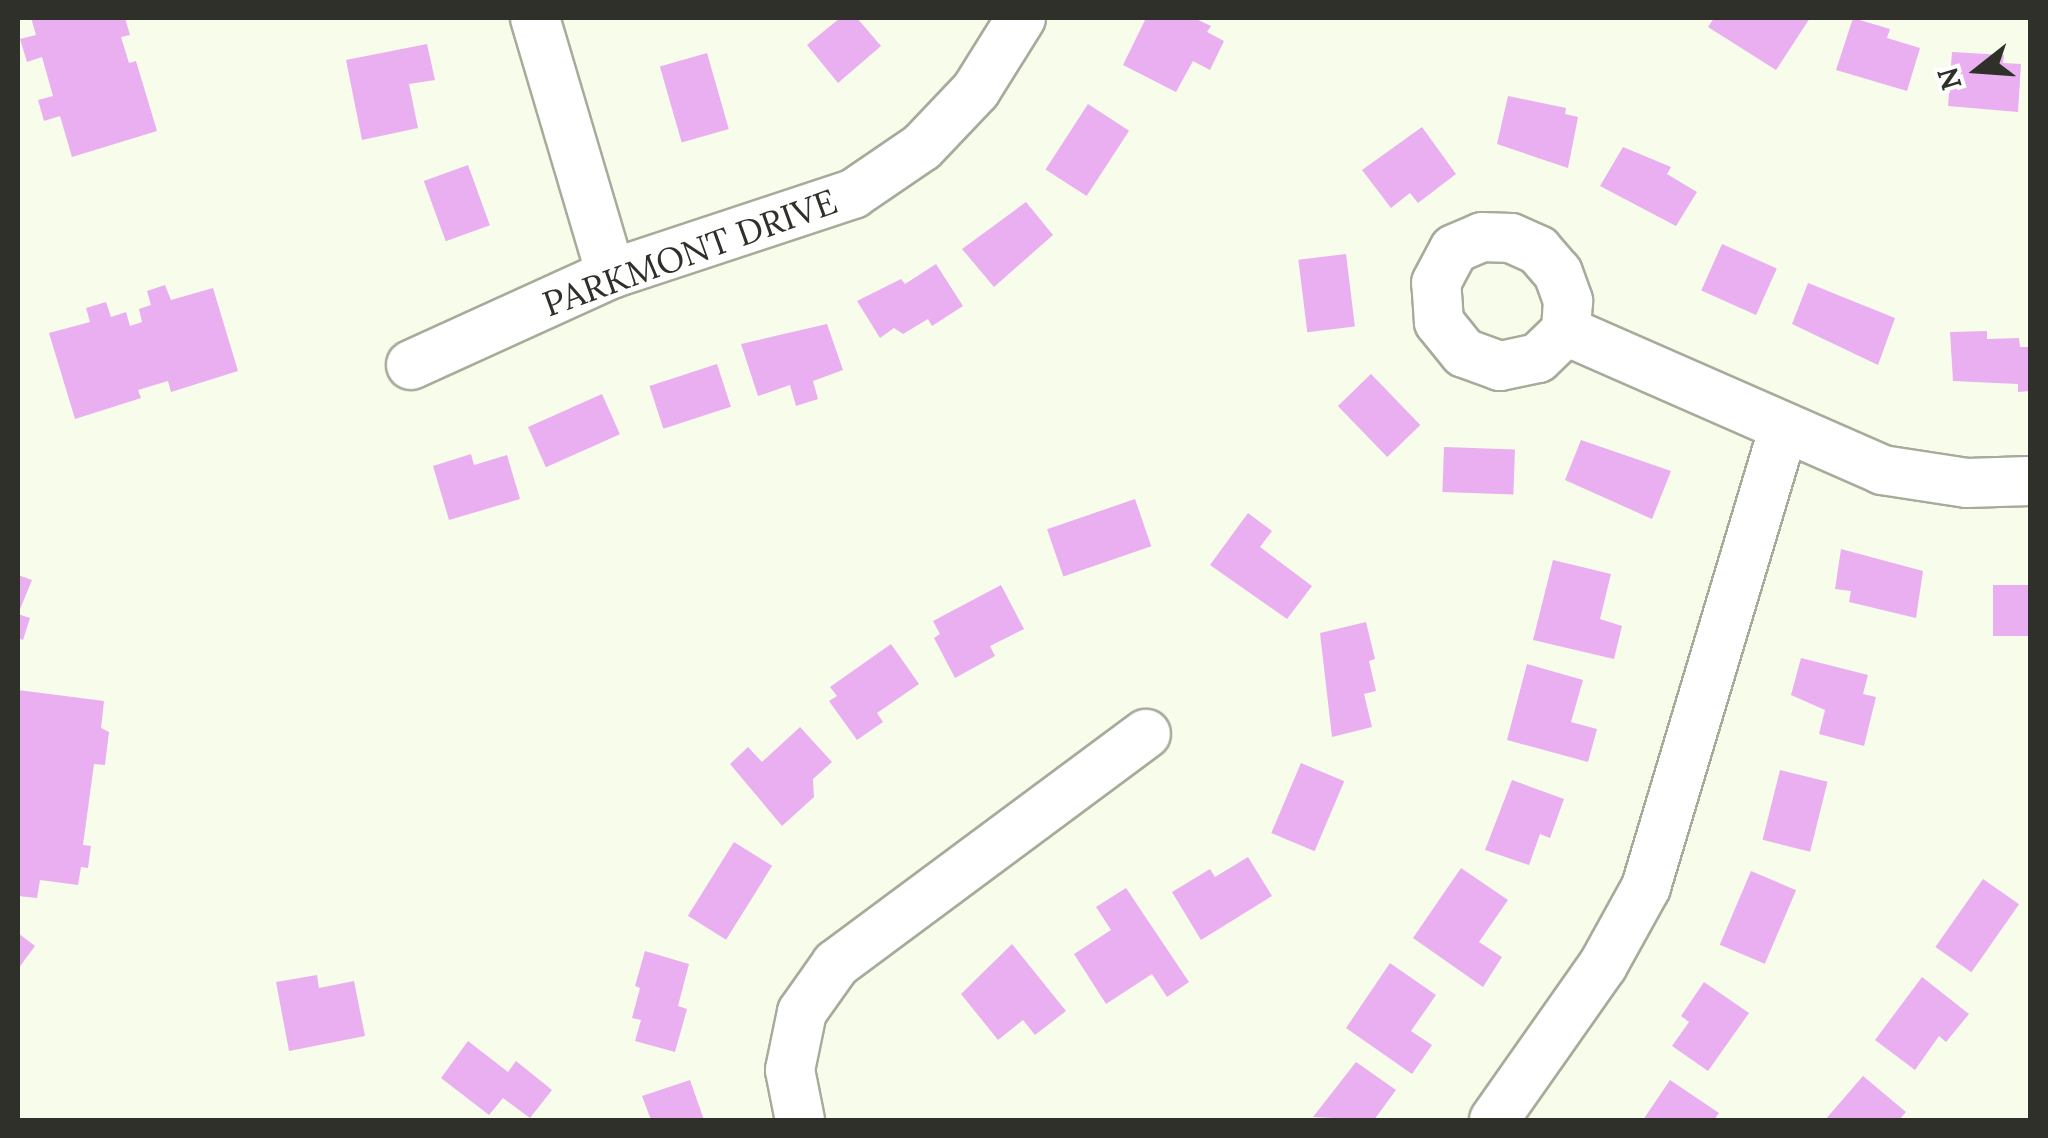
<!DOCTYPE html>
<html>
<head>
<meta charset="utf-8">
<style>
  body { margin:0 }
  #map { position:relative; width:2048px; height:1138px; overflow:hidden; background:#f8fcea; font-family:Lora,serif }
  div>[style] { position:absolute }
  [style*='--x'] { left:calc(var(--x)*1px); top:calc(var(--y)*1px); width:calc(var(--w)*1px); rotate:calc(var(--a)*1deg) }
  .building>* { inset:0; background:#eaaff0; transform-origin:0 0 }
  .roads { filter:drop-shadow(2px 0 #a7ab9a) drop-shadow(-2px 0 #a7ab9a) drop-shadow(0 2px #a7ab9a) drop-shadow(0 -2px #a7ab9a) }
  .minor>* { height:48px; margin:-24px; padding:0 24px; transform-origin:24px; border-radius:24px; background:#fff }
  span { translate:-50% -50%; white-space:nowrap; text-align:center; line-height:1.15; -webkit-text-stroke:8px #fff; paint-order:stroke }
  .street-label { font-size:35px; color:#2e3029 }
  .frame { position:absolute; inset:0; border:20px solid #2e3029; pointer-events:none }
  .north { position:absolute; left:1928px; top:20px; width:100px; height:100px; -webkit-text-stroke:8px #fff; paint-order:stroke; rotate:253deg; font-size:28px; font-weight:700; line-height:40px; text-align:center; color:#2e3029 }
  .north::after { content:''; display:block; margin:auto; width:35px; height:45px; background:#2e3029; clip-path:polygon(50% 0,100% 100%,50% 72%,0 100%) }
</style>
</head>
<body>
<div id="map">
  <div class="building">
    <i style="clip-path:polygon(31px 18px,125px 18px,130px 35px,121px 37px,129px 63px,136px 61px,157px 131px,72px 157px,60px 116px,44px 121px,38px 100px,53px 96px,42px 57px,27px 62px,20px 39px,36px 35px)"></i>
    <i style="clip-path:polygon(840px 18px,857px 18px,881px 46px,838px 83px,807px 45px)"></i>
    <i style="clip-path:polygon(1146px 18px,1194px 18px,1211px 26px,1207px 32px,1224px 41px,1210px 70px,1193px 61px,1176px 92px,1123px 65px)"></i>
    <i style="clip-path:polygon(1714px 18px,1810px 18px,1776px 70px,1708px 27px)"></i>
    <i style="clip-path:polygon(1853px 18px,1890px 29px,1887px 38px,1920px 48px,1907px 91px,1836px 70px)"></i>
    <i style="clip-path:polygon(427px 44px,435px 80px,409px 84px,418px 128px,362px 140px,346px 60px)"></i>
    <i style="clip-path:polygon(1952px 52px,2004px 55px,2003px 63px,2021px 64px,2018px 112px,1948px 106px)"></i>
    <i style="left:707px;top:53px;width:79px;height:49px;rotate:74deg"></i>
    <i style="clip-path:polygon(1508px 96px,1566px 108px,1565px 114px,1578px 117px,1568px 168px,1497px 144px)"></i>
    <i style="left:1088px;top:104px;width:49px;height:78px;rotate:33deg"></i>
    <i style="clip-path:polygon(1422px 127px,1456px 174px,1418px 203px,1410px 193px,1391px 208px,1362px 170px)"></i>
    <i style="clip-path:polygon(1623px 147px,1671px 167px,1667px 174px,1697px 192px,1676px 226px,1600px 186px)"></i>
    <i style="left:468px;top:165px;width:64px;height:47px;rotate:70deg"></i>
    <i style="clip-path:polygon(1026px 202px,1053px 235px,994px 287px,962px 249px)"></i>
    <i style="left:1722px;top:244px;width:60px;height:51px;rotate:24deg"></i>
    <i style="left:1346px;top:254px;width:73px;height:48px;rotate:83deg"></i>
    <i style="clip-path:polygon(936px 264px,963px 306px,932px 326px,928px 319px,903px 334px,894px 328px,880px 338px,857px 301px,901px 279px,905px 284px)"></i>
    <i style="clip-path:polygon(1808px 283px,1895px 318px,1878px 365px,1792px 324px)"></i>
    <i style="clip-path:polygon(165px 285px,171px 300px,213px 288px,238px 371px,171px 392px,168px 381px,138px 390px,141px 398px,75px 419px,49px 333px,90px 322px,86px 308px,106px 302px,111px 317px,126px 312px,130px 326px,142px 322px,139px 309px,151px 305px,147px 291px)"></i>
    <i style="clip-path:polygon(827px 324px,843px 370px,813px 381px,818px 399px,796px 406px,790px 385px,758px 396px,741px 344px)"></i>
    <i style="clip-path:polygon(1987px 331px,1987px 339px,2019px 338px,2020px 347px,2030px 347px,2030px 391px,2018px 392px,2018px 384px,1953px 381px,1950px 332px)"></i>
    <i style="left:717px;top:364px;width:45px;height:71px;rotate:72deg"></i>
    <i style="left:1371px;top:374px;width:71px;height:46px;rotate:46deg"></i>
    <i style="left:602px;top:394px;width:44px;height:81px;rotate:66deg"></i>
    <i style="clip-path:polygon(1581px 440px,1671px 471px,1652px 519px,1565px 480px)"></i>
    <i style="left:1444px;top:447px;width:71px;height:45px;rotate:2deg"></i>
    <i style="clip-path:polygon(471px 454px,474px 465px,507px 455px,520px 499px,449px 520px,433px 466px)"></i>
    <i style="left:1135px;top:499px;width:50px;height:93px;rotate:71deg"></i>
    <i style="clip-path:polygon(1248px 513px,1272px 531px,1260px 547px,1312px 586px,1287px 619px,1210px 565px)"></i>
    <i style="clip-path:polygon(1841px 549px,1923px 571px,1916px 618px,1849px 602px,1851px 591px,1835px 589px)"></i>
    <i style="clip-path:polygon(1553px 560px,1611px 574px,1600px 619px,1622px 626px,1614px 659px,1533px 640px)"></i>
    <i style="clip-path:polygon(18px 575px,32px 580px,18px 614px,30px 618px,23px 640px,18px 638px)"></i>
    <i style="clip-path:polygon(1001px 585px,1024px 629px,990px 646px,995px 656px,955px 678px,934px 638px,940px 634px,933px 621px)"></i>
    <i style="left:2030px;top:585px;width:51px;height:37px;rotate:90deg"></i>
    <i style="clip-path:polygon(1366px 622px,1375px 659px,1369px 661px,1376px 691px,1364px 694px,1372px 727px,1332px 737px,1320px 633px)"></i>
    <i style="clip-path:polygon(891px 644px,919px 684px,877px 713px,883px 722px,857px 740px,829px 701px,837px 696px,830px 687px)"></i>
    <i style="clip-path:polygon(1801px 658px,1868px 675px,1863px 694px,1876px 697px,1864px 746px,1819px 734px,1825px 710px,1791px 695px)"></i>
    <i style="clip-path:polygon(1527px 664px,1583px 680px,1571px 722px,1597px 729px,1588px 762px,1507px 740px)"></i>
    <i style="clip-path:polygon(18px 690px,104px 701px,101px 728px,109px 732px,105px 765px,94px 764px,83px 845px,91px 846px,88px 868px,81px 867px,78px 885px,40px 880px,37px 898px,18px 896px)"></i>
    <i style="clip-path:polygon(800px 727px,832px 762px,813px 779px,814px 797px,782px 826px,730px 764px,748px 747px,762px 762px)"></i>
    <i style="left:1301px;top:763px;width:47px;height:76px;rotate:23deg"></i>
    <i style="left:1780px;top:770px;width:49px;height:72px;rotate:14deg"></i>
    <i style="clip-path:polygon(1512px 780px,1564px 799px,1550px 838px,1540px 834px,1529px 865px,1485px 850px)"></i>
    <i style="left:734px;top:842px;width:45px;height:87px;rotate:32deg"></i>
    <i style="clip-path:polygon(1248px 857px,1272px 896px,1201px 940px,1172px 892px,1210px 869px,1215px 877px)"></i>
    <i style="clip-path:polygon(1461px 868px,1508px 900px,1479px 942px,1502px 957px,1483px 987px,1413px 938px)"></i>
    <i style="left:1751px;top:871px;width:49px;height:80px;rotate:23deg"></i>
    <i style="left:1983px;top:879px;width:44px;height:83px;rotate:35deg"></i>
    <i style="clip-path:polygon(1126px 888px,1189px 982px,1167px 997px,1152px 974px,1106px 1004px,1074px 954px,1111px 930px,1096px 907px)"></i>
    <i style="clip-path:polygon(18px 933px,35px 946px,18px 969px)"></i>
    <i style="clip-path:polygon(1012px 944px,1066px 1011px,1035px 1035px,1023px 1020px,998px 1040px,961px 994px)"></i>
    <i style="clip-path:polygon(645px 951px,689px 964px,678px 1006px,687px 1009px,675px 1052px,635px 1041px,641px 1020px,632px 1018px,640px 988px,635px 986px)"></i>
    <i style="clip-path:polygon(1390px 963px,1436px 995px,1411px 1031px,1432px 1045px,1412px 1074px,1346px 1028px)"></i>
    <i style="clip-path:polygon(317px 975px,319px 988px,354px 981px,365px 1036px,289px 1051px,276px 982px)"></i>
    <i style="clip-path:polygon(1922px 977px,1969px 1014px,1946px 1042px,1939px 1036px,1915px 1070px,1875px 1040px)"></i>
    <i style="clip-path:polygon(1704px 982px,1749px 1013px,1708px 1071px,1672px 1046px,1689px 1022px,1681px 1016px)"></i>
    <i style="clip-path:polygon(468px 1041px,508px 1072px,516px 1061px,552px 1090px,530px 1118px,503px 1098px,489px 1115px,441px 1078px)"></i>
    <i style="clip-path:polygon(1356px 1062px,1396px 1090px,1374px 1120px,1313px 1117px)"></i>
    <i style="clip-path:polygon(1863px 1076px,1906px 1112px,1899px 1120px,1825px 1120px)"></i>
    <i style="clip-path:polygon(690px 1080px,704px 1120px,651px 1120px,642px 1096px)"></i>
    <i style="clip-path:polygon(1670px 1080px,1719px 1113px,1714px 1120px,1643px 1120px)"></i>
  </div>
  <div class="roads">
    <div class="minor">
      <i style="--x:535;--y:18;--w:267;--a:73.5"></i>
      <i style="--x:1482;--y:237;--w:29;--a:2"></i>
      <i style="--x:1511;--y:238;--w:30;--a:24"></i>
      <i style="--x:1538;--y:250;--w:30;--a:49"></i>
      <i style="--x:1558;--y:273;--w:30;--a:70"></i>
      <i style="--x:1568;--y:301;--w:30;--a:94"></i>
      <i style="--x:1566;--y:331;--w:39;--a:136"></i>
      <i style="--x:1538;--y:358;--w:39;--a:168"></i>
      <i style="--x:1500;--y:366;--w:38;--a:-160"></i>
      <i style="--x:1464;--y:353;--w:40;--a:-129"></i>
      <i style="--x:1439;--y:322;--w:39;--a:-94"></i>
      <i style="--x:1436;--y:283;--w:38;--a:-62"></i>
      <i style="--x:1454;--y:249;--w:30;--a:-23"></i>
      <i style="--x:1566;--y:331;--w:345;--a:23.7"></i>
      <i style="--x:1882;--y:470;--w:86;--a:8.7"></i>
      <i style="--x:1967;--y:483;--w:63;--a:-1.8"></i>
      <i style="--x:411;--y:365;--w:220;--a:-24.5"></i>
      <i style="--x:611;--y:274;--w:255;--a:-18.3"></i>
      <i style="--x:853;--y:194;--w:83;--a:-34.3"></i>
      <i style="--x:922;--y:147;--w:79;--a:-46.5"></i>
      <i style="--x:976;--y:90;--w:85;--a:-58"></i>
      <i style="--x:800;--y:1120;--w:51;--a:-101.3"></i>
      <i style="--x:790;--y:1070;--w:59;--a:-78.3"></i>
      <i style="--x:802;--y:1012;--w:59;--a:-54.7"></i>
      <i style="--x:836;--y:964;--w:386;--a:-36.6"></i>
      <i style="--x:1494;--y:1120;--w:189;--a:-54.9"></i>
      <i style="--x:1603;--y:965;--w:89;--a:-61.1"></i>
      <i style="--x:1646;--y:887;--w:478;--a:-73.3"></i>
    </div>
  </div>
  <div class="street-label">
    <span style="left:690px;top:253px;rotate:-20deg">PARKMONT DRIVE</span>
  </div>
  <div class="frame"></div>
  <div class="north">N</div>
</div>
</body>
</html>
